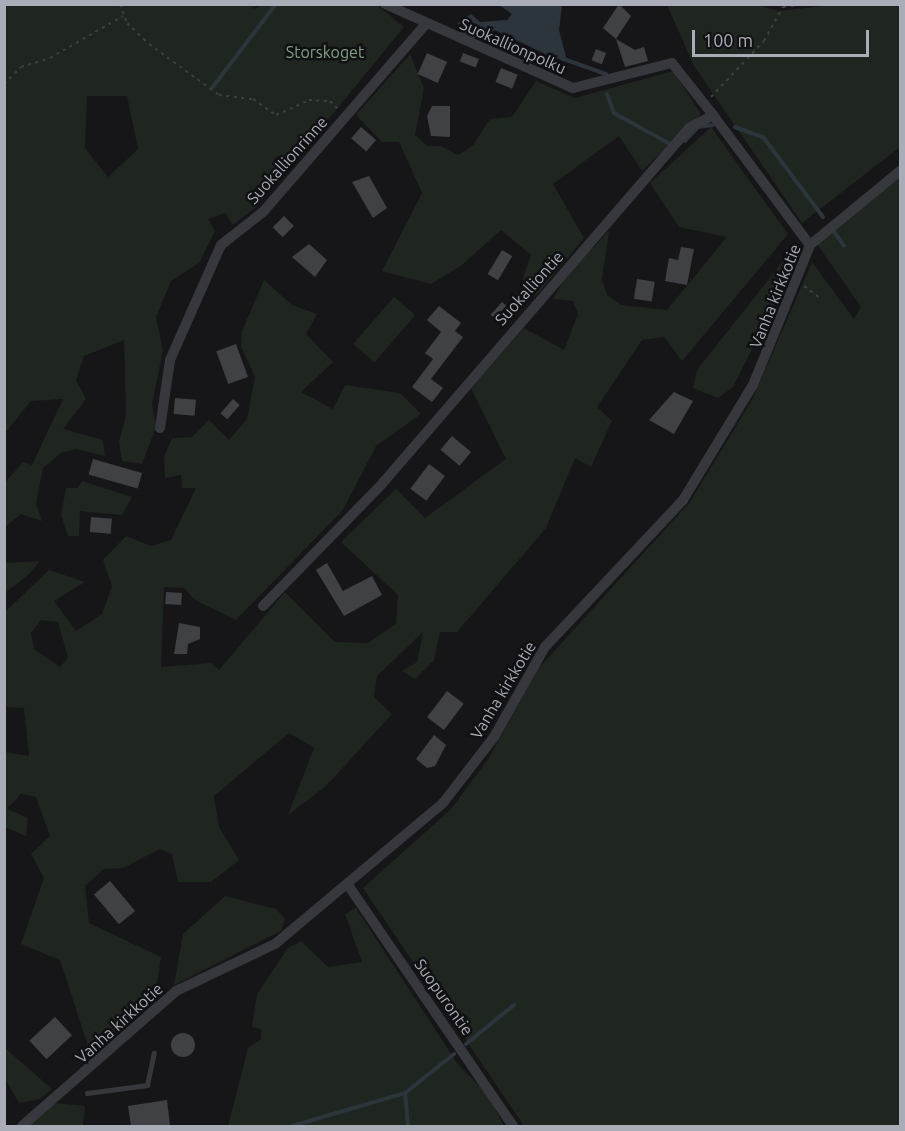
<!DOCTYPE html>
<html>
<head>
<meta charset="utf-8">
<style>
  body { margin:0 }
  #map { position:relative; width:905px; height:1131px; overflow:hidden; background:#161618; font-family:Ubuntu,sans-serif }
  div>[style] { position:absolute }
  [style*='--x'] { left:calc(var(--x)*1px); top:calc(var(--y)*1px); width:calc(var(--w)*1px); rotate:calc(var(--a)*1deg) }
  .green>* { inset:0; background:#1e261f; transform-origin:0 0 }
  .water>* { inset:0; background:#2c353c }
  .stream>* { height:4px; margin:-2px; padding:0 2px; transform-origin:2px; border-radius:2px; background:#2c353c }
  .building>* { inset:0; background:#404145; transform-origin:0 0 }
  .round { border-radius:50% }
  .path>* { height:2px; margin-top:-1px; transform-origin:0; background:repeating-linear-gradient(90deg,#3d3f44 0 3px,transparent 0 7.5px) }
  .lane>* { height:5px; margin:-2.5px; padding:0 2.5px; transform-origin:2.5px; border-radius:2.5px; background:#37383d }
  .street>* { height:10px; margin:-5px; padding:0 5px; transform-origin:5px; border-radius:5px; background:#37383d }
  span { translate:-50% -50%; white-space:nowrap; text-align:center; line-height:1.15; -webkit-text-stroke:5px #111113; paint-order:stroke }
  .street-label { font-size:16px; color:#a8adb8 }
  .park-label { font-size:16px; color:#7fa381 }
  .frame { position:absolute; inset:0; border:6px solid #a8adb8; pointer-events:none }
  .scale { position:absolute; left:692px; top:30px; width:177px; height:27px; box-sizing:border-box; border:3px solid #a8adb8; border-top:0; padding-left:8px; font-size:18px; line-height:21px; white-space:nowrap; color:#a8adb8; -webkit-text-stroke:4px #111113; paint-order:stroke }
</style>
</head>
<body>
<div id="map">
  <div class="green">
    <i style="clip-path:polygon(evenodd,250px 4px,254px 9px,265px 4px,377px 5px,404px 27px,257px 206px,233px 225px,225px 213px,208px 219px,215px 231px,199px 263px,171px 281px,156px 317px,163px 350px,152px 405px,156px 427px,142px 464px,122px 461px,119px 442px,126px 414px,124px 340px,84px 356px,76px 380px,86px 399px,63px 429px,103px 440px,105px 456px,76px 449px,61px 453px,43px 468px,36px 503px,42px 521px,21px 514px,5px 527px,5px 483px,23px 462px,32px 465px,63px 399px,31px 401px,5px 433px,4px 5px,250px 4px,87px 96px,127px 96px,138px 149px,108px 177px,85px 148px,87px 96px)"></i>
    <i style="clip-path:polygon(834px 5px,900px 5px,900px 147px,802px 223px,694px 66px,667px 5px,757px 5px,778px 11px)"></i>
    <i style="clip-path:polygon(410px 54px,424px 88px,415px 135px,427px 146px,441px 146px,458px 155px,473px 145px,490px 119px,512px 117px,536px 81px,575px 98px,673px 71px,701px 114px,642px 171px,619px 136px,553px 184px,584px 238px,536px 296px,522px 281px,531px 255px,501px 230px,462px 265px,431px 284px,382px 271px,422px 193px,399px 142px,382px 142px,356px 115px)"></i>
    <i style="clip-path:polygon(evenodd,711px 127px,788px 234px,682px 361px,664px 337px,642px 340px,597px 407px,612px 421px,591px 467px,575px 458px,546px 528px,457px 632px,440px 632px,434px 660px,415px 679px,402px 671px,417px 662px,423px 632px,377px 676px,374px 697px,392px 714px,326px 786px,288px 815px,314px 748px,289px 733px,214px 796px,219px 827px,239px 860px,211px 882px,178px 882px,172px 854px,160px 849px,123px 868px,104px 869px,85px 886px,89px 923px,161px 957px,156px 991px,123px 1028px,88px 1046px,60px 960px,21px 944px,44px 878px,31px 854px,50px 836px,36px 797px,21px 794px,7px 809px,28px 818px,26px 836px,5px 827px,4px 752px,29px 756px,24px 708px,5px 707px,5px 612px,49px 570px,85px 582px,54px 601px,76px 631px,102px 614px,112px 586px,103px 560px,126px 536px,151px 546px,171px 540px,196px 488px,182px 488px,181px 475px,165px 478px,164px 457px,172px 438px,192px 437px,209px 420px,229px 440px,247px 419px,255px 377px,241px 347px,242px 331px,264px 280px,292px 305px,317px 314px,306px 334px,333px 362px,301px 392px,333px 409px,345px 385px,400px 393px,421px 414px,376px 446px,343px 510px,236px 620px,195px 600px,184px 588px,164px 587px,161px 667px,211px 663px,219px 670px,285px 592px,335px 642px,368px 643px,396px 624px,398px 595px,341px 542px,396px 489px,425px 518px,506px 459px,471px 388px,524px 328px,564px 350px,578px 314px,573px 301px,553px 299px,567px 275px,609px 231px,602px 279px,607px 295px,621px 305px,667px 310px,727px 237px,679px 227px,650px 183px,711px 127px,41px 620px,58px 622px,68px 658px,60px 667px,34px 649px,31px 633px,41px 620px)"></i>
    <i style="clip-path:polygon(900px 175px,900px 1126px,524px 1126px,363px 888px,451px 809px,489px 758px,538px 669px,690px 502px,753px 398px,812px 262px,854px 319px,861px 307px,817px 244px)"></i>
    <i style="clip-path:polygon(795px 246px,801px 251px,733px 387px,718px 398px,693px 388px,697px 370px)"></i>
    <i style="left:394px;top:297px;width:28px;height:62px;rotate:41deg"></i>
    <i style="clip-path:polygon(82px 481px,132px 497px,122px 515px,80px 511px,79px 536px,68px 536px,61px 515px,66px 488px,78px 488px)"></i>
    <i style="clip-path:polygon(40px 561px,29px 574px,5px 593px,5px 563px)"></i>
    <i style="clip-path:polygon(225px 896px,276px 909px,285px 919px,281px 931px,174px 985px,183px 934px)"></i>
    <i style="clip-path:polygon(356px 908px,457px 1063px,488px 1095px,504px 1126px,228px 1126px,248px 1048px,261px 1039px,261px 1029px,252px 1027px,257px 994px,288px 948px,301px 941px,328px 967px,362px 962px,345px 914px)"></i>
    <i style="clip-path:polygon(4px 1048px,5px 1048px,52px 1089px,40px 1099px,19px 1103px,5px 1079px)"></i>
    <i style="clip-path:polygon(56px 1103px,85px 1106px,83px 1126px,26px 1126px)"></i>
  </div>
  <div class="water">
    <i style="clip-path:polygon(499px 5px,562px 5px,559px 30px,566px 57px,556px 59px,495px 30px,482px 38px,462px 38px,458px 23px,471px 14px,480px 22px,507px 20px,512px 14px)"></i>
  </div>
  <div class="stream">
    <i style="--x:561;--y:58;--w:48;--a:19.6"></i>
    <i style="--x:212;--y:88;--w:106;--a:-52.7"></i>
    <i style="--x:607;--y:94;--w:20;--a:70"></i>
    <i style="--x:614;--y:113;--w:64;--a:29"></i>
    <i style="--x:735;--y:127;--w:30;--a:20"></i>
    <i style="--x:763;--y:137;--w:100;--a:53.1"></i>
    <i style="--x:685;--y:141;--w:19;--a:-47"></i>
    <i style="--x:698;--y:127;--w:15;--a:-8"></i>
    <i style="--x:834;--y:232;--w:17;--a:54"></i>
    <i style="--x:466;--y:1044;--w:62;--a:-39.1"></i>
    <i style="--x:292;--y:1126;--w:118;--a:-16.3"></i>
    <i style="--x:408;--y:1126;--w:33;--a:-95"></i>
    <i style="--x:405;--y:1093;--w:63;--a:-38.5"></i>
  </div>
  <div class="building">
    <i style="clip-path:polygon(619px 4px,631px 16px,616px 39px,603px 28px)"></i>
    <i style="clip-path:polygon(616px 39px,635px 50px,644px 47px,648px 61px,625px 67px)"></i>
    <i style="left:596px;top:49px;width:11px;height:12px;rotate:22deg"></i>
    <i style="left:427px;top:53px;width:22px;height:23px;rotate:24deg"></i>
    <i style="left:463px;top:53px;width:17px;height:9px;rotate:21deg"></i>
    <i style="left:501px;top:68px;width:18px;height:15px;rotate:22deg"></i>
    <i style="clip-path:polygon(432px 106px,450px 106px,450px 137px,431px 136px,427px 116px)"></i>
    <i style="left:361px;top:127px;width:20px;height:15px;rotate:41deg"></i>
    <i style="clip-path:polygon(369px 176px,387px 208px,373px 218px,352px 182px)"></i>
    <i style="left:284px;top:216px;width:14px;height:16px;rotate:45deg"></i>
    <i style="clip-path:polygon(309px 244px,327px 260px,315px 277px,292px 257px)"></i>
    <i style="clip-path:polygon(681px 247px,694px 249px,687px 285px,665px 281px,669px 258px,678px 260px)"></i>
    <i style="left:502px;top:250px;width:12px;height:28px;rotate:31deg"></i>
    <i style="left:637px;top:279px;width:18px;height:20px;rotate:9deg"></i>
    <i style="left:502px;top:302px;width:15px;height:17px;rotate:42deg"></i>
    <i style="clip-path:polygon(439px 306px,461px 323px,455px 331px,463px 337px,431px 379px,443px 388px,432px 402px,412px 387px,433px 359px,425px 353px,441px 332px,427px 320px)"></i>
    <i style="left:236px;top:344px;width:35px;height:21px;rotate:70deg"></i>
    <i style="clip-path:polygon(674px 392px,693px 401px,674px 434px,649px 420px)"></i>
    <i style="left:175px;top:398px;width:21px;height:16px;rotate:5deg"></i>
    <i style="left:233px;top:399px;width:9px;height:19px;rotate:41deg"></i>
    <i style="left:452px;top:436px;width:25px;height:18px;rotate:40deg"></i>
    <i style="left:93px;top:459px;width:51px;height:16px;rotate:16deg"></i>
    <i style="left:429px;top:464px;width:20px;height:31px;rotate:37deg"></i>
    <i style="left:91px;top:517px;width:21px;height:15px;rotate:5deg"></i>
    <i style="clip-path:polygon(327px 563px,343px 591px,372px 576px,382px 595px,344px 616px,316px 570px)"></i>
    <i style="left:166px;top:592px;width:16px;height:12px;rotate:4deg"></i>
    <i style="clip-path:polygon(179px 623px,200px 627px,200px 639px,188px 644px,187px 654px,174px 654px)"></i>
    <i style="left:447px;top:691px;width:21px;height:33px;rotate:37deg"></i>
    <i style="clip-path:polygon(434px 735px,446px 745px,435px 766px,427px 768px,416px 759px)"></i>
    <i style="left:110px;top:881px;width:39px;height:21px;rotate:50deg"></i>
    <i style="left:55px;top:1017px;width:25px;height:35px;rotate:47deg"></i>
    <i class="round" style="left:171px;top:1033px;width:24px;height:24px"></i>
    <i style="clip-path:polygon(167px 1100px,170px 1125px,131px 1126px,128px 1106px)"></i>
  </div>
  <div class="path">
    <i style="--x:120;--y:4;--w:20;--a:70"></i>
    <i style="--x:127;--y:23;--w:30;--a:44"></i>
    <i style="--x:149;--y:44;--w:87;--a:36.1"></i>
    <i style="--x:219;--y:95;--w:34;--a:7"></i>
    <i style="--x:253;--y:99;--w:28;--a:35"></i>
    <i style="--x:276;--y:115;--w:36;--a:-24"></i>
    <i style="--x:309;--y:100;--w:21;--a:3"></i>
    <i style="--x:330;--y:101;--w:11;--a:45"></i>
    <i style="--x:4;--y:84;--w:24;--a:-45"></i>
    <i style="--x:21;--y:67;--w:30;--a:-17"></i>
    <i style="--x:50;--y:58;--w:84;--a:-29.9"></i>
    <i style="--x:711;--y:97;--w:77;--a:-46.6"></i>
    <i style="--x:764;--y:41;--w:39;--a:-61"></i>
    <i style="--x:783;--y:7;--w:22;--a:-8"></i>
    <i style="--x:804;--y:286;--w:21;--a:37"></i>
  </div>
  <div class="lane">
    <i style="--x:87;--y:1093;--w:61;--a:-7.6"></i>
    <i style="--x:147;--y:1085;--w:33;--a:-78"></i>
  </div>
  <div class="street">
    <i style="--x:385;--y:4;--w:206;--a:24.1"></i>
    <i style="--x:573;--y:88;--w:102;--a:-14.2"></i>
    <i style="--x:672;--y:63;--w:66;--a:51.7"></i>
    <i style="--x:160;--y:428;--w:69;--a:-81.6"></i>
    <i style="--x:170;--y:360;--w:126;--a:-66.1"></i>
    <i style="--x:221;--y:245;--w:53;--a:-38.2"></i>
    <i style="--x:263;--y:212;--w:249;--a:-49.1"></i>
    <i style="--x:263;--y:606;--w:169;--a:-45.7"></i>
    <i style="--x:381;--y:485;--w:472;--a:-49.2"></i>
    <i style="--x:689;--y:128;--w:27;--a:-28"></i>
    <i style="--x:713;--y:115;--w:162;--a:53.3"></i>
    <i style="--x:348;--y:885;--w:292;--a:55.6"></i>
    <i style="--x:22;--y:1126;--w:205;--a:-41.2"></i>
    <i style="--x:176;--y:991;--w:110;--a:-25.4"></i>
    <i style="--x:275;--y:944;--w:219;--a:-40"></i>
    <i style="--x:443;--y:803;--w:83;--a:-52.3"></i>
    <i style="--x:494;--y:737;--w:103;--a:-60.5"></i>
    <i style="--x:545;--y:647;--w:202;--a:-46.8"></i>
    <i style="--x:683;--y:500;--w:135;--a:-58.7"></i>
    <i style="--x:753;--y:385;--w:151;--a:-67.8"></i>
    <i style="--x:810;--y:245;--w:117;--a:-39.4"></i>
  </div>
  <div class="street-label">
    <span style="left:513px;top:46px;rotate:24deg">Suokallionpolku</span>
    <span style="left:287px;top:160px;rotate:-48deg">Suokallionrinne</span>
    <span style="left:529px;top:288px;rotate:-48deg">Suokalliontie</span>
    <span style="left:775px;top:296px;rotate:-68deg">Vanha kirkkotie</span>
    <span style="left:503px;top:690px;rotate:-59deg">Vanha kirkkotie</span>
    <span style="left:444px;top:997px;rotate:55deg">Suopurontie</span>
    <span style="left:119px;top:1023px;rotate:-42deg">Vanha kirkkotie</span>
  </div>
  <div class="park-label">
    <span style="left:325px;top:52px">Storskoget</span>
  </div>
  <div class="frame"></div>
  <div class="scale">100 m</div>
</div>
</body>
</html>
